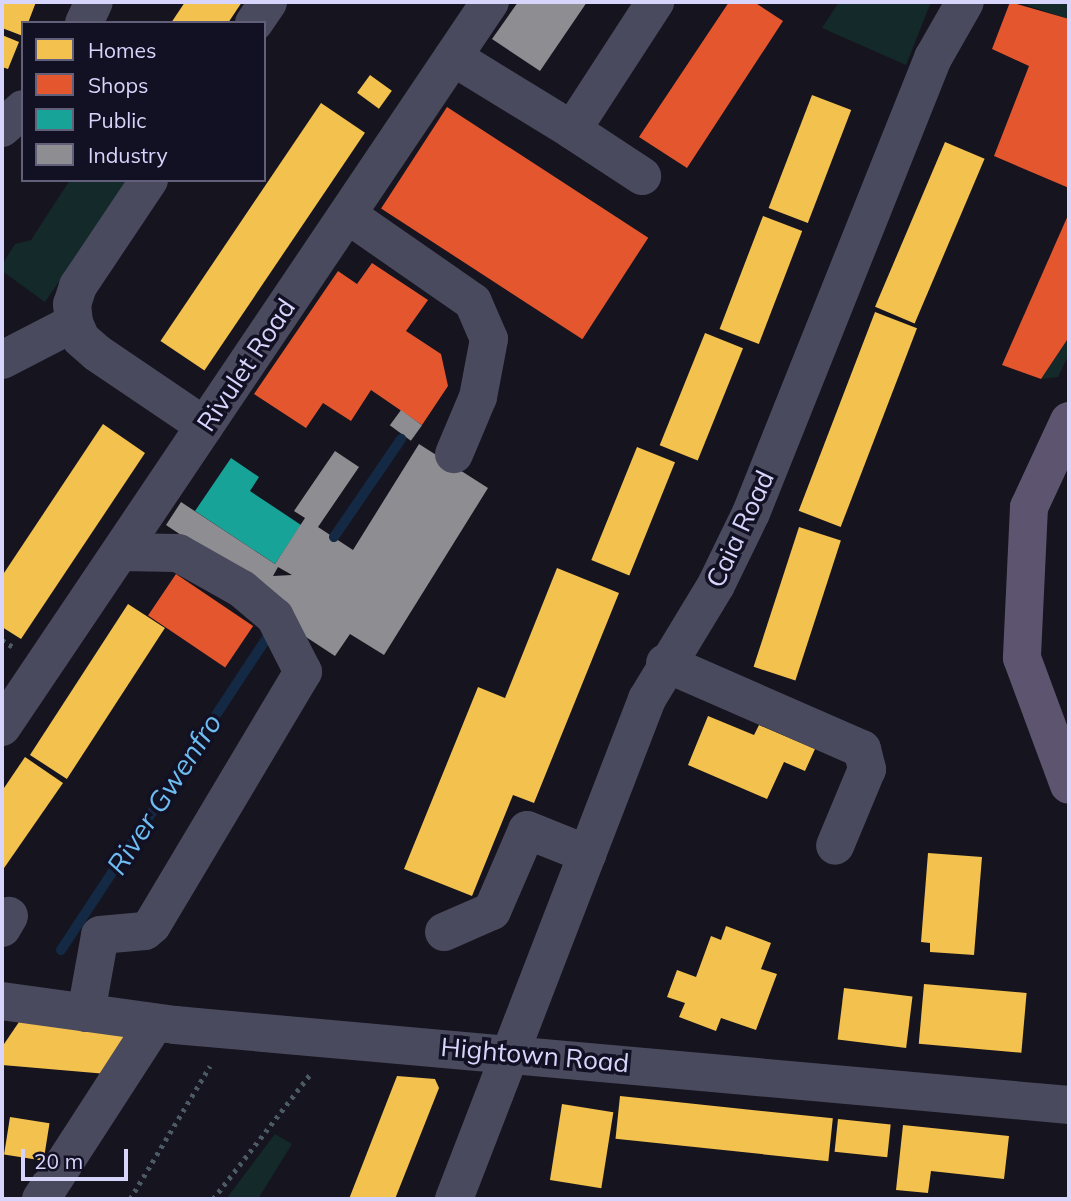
<!DOCTYPE html>
<html>
<head>
<meta charset="utf-8">
<style>
  body { margin:0 }
  #map { position:relative; width:1071px; height:1201px; overflow:hidden; background:#16141f; font-family:Mulish,sans-serif }
  div>[style] { position:absolute }
  [style*='--x'] { left:calc(var(--x)*1px); top:calc(var(--y)*1px); width:calc(var(--w)*1px); rotate:calc(var(--a)*1deg) }
  .green>* { inset:0; background:#142929 }
  .homes>* { inset:0; background:#f2c14e; transform-origin:0 0 }
  .shops>* { inset:0; background:#e4572e; transform-origin:0 0 }
  .public>* { inset:0; background:#17a398 }
  .industry>* { inset:0; background:#8d8d92; transform-origin:0 0 }
  .stream>* { height:10px; margin:-5px; padding:0 5px; transform-origin:5px; border-radius:5px; background:#142944 }
  .path>* { height:4.5px; margin-top:-2.25px; transform-origin:0; background:repeating-linear-gradient(90deg,#4c5a65 0 3.5px,transparent 0 8.5px) }
  .minor>* { height:38px; margin:-19px; padding:0 19px; transform-origin:19px; border-radius:19px; background:#4a4a5e }
  .major>* { height:38px; margin:-19px; padding:0 19px; transform-origin:19px; border-radius:19px; background:#5d556f }
  span { translate:-50% -50%; white-space:nowrap; text-align:center; line-height:1.15; -webkit-text-stroke:7px #121023; paint-order:stroke }
  .street-label { font-size:26px; color:#d7d5fb }
  .water-label { font-size:28px; color:#6dbdf2; font-style:italic }
  .frame { position:absolute; inset:0; border:4px solid #d7d5fb; pointer-events:none }
  .legend { position:absolute; left:21px; top:21px; width:245px; height:161px; box-sizing:border-box; background:#121023; border:2px solid #615f79; margin:0; padding:9px 12px; list-style:none; font-size:21px; color:#d7d5fb }
  .legend li { display:flex; align-items:center; gap:14px; height:35px }
  .legend b { width:35px; border:2px solid #615f79 }
  .scale { position:absolute; left:21px; top:1149px; width:107px; height:32px; box-sizing:border-box; border:4px solid #d7d5fb; border-top:0; padding-left:9px; font-size:21px; line-height:24px; white-space:nowrap; color:#d7d5fb; -webkit-text-stroke:5px #121023; paint-order:stroke }
</style>
</head>
<body>
<div id="map">
  <div class="green">
    <i style="clip-path:polygon(839px 2px,931px 2px,906px 65px,822px 28px)"></i>
    <i style="clip-path:polygon(1016px 2px,1069px 2px,1069px 19px)"></i>
    <i style="clip-path:polygon(70px 180px,128px 180px,45px 302px,2px 271px,2px 265px,15px 244px,31px 240px)"></i>
    <i style="clip-path:polygon(1069px 337px,1069px 354px,1058px 377px,1041px 379px)"></i>
    <i style="clip-path:polygon(275px 1134px,292px 1144px,258px 1199px,226px 1199px)"></i>
  </div>
  <div class="homes">
    <i style="clip-path:polygon(2px 2px,36px 2px,28px 23px,23px 23px,23px 36px,2px 28px)"></i>
    <i style="clip-path:polygon(185px 2px,242px 2px,228px 23px,171px 23px)"></i>
    <i style="clip-path:polygon(2px 35px,19px 42px,8px 69px,2px 67px)"></i>
    <i style="left:370px;top:75px;width:27px;height:22px;rotate:36deg"></i>
    <i style="left:812px;top:95px;width:42px;height:121px;rotate:21deg"></i>
    <i style="left:321px;top:103px;width:53px;height:287px;rotate:34deg"></i>
    <i style="left:945px;top:142px;width:43px;height:179px;rotate:23deg"></i>
    <i style="left:763px;top:216px;width:42px;height:121px;rotate:21deg"></i>
    <i style="left:875px;top:312px;width:45px;height:213px;rotate:21deg"></i>
    <i style="left:705px;top:333px;width:41px;height:121px;rotate:22deg"></i>
    <i style="clip-path:polygon(103px 424px,145px 453px,21px 639px,2px 627px,2px 576px)"></i>
    <i style="left:637px;top:447px;width:41px;height:122px;rotate:22deg"></i>
    <i style="left:799px;top:527px;width:44px;height:147px;rotate:18deg"></i>
    <i style="clip-path:polygon(557px 568px,619px 593px,534px 803px,513px 795px,472px 896px,404px 869px,478px 687px,505px 698px)"></i>
    <i style="left:128px;top:604px;width:44px;height:180px;rotate:33deg"></i>
    <i style="clip-path:polygon(708px 716px,754px 735px,759px 725px,815px 749px,805px 771px,784px 762px,767px 799px,688px 765px)"></i>
    <i style="clip-path:polygon(25px 757px,63px 783px,2px 871px,2px 791px)"></i>
    <i style="clip-path:polygon(928px 853px,982px 857px,974px 955px,930px 952px,930px 943px,921px 942px)"></i>
    <i style="clip-path:polygon(726px 926px,771px 943px,761px 969px,777px 974px,756px 1030px,721px 1018px,716px 1031px,679px 1017px,685px 1003px,667px 997px,677px 970px,696px 977px,711px 936px,721px 940px)"></i>
    <i style="left:924px;top:984px;width:103px;height:60px;rotate:5deg"></i>
    <i style="left:844px;top:988px;width:69px;height:52px;rotate:7deg"></i>
    <i style="clip-path:polygon(21px 1019px,130px 1034px,107px 1074px,2px 1065px,2px 1047px)"></i>
    <i style="clip-path:polygon(397px 1076px,435px 1079px,439px 1088px,395px 1199px,349px 1199px)"></i>
    <i style="left:620px;top:1096px;width:214px;height:43px;rotate:6deg"></i>
    <i style="left:562px;top:1104px;width:52px;height:77px;rotate:9deg"></i>
    <i style="left:10px;top:1117px;width:40px;height:38px;rotate:9deg"></i>
    <i style="left:838px;top:1119px;width:53px;height:33px;rotate:6deg"></i>
    <i style="clip-path:polygon(903px 1125px,1009px 1136px,1004px 1179px,931px 1171px,928px 1193px,896px 1190px)"></i>
  </div>
  <div class="shops">
    <i style="clip-path:polygon(729px 2px,754px 2px,783px 21px,687px 168px,639px 137px)"></i>
    <i style="clip-path:polygon(1010px 2px,1069px 19px,1069px 188px,994px 156px,1029px 66px,992px 49px)"></i>
    <i style="left:447px;top:107px;width:240px;height:121px;rotate:33deg"></i>
    <i style="clip-path:polygon(1069px 213px,1069px 337px,1041px 379px,1002px 365px)"></i>
    <i style="clip-path:polygon(372px 263px,428px 300px,406px 331px,441px 354px,448px 386px,422px 425px,371px 390px,351px 421px,323px 403px,306px 428px,254px 394px,338px 271px,357px 284px)"></i>
    <i style="left:176px;top:574px;width:93px;height:50px;rotate:34deg"></i>
  </div>
  <div class="public">
    <i style="clip-path:polygon(231px 458px,259px 477px,250px 491px,301px 525px,275px 564px,195px 511px)"></i>
  </div>
  <div class="industry">
    <i style="clip-path:polygon(518px 2px,587px 2px,540px 71px,492px 39px)"></i>
    <i style="left:401px;top:410px;width:26px;height:19px;rotate:36deg"></i>
    <i style="clip-path:polygon(evenodd,419px 444px,488px 488px,384px 655px,350px 634px,335px 656px,280px 620px,263px 590px,166px 525px,181px 502px,275px 564px,305px 518px,294px 511px,335px 451px,359px 467px,318px 527px,353px 550px,419px 444px,278px 567px,292px 575px,273px 576px,278px 567px)"></i>
  </div>
  <div class="stream">
    <i style="--x:334;--y:537;--w:119;--a:-55.6"></i>
    <i style="--x:61;--y:950;--w:374;--a:-56.6"></i>
  </div>
  <div class="path">
    <i style="--x:2;--y:640;--w:13;--a:32"></i>
    <i style="--x:130;--y:1199;--w:155;--a:-59"></i>
    <i style="--x:213;--y:1199;--w:160;--a:-52.1"></i>
  </div>
  <div class="minor">
    <i style="--x:84;--y:23;--w:23;--a:-65"></i>
    <i style="--x:254;--y:23;--w:25;--a:-56"></i>
    <i style="--x:453;--y:57;--w:140;--a:31.5"></i>
    <i style="--x:572;--y:130;--w:153;--a:-57"></i>
    <i style="--x:2;--y:128;--w:28;--a:-42"></i>
    <i style="--x:572;--y:130;--w:84;--a:33.3"></i>
    <i style="--x:149;--y:180;--w:128;--a:123.8"></i>
    <i style="--x:78;--y:286;--w:19;--a:108"></i>
    <i style="--x:72;--y:304;--w:19;--a:84"></i>
    <i style="--x:74;--y:323;--w:17;--a:66"></i>
    <i style="--x:81;--y:339;--w:21;--a:41"></i>
    <i style="--x:97;--y:353;--w:130;--a:34.1"></i>
    <i style="--x:348;--y:215;--w:152;--a:34.8"></i>
    <i style="--x:473;--y:302;--w:40;--a:66.6"></i>
    <i style="--x:489;--y:339;--w:59;--a:100.7"></i>
    <i style="--x:478;--y:397;--w:62;--a:112.8"></i>
    <i style="--x:2;--y:360;--w:81;--a:-27.2"></i>
    <i style="--x:665;--y:663;--w:215;--a:23.6"></i>
    <i style="--x:862;--y:749;--w:21;--a:76"></i>
    <i style="--x:867;--y:769;--w:83;--a:112.6"></i>
    <i style="--x:2;--y:727;--w:874;--a:-56.06"></i>
    <i style="--x:2;--y:928;--w:14;--a:-60"></i>
    <i style="--x:444;--y:932;--w:52;--a:-23.6"></i>
    <i style="--x:492;--y:911;--w:88;--a:-66.6"></i>
    <i style="--x:527;--y:830;--w:65;--a:21.8"></i>
    <i style="--x:2;--y:1001;--w:175;--a:7.9"></i>
    <i style="--x:175;--y:1025;--w:898;--a:5.11"></i>
    <i style="--x:86;--y:1013;--w:79;--a:-79.8"></i>
    <i style="--x:100;--y:935;--w:45;--a:-5.1"></i>
    <i style="--x:145;--y:931;--w:9;--a:-41"></i>
    <i style="--x:152;--y:925;--w:295;--a:-59.2"></i>
    <i style="--x:303;--y:672;--w:62;--a:-117"></i>
    <i style="--x:275;--y:617;--w:43;--a:-139.7"></i>
    <i style="--x:242;--y:589;--w:73;--a:-150.6"></i>
    <i style="--x:178;--y:553;--w:57;--a:-179"></i>
    <i style="--x:41;--y:1199;--w:210;--a:-57.1"></i>
    <i style="--x:454;--y:1199;--w:536;--a:-68.89"></i>
    <i style="--x:647;--y:699;--w:133;--a:-58.8"></i>
    <i style="--x:716;--y:585;--w:80;--a:-64.1"></i>
    <i style="--x:751;--y:513;--w:490;--a:-68.2"></i>
    <i style="--x:933;--y:58;--w:64;--a:-60.3"></i>
  </div>
  <div class="major">
    <i style="--x:1069;--y:421;--w:95;--a:114.9"></i>
    <i style="--x:1029;--y:507;--w:151;--a:92.7"></i>
    <i style="--x:1022;--y:658;--w:135;--a:69.7"></i>
  </div>
  <div class="street-label">
    <span style="left:246px;top:365px;rotate:-56deg">Rivulet Road</span>
    <span style="left:740px;top:529px;rotate:-65deg">Caia Road</span>
    <span style="left:535px;top:1055px;rotate:5deg">Hightown Road</span>
  </div>
  <div class="water-label">
    <span style="left:164px;top:794px;rotate:-57deg">River Gwenfro</span>
  </div>
  <div class="frame"></div>
  <ul class="legend">
  <li><b style="height:19px;background:#f2c14e"></b>Homes</li>
  <li><b style="height:19px;background:#e4572e"></b>Shops</li>
  <li><b style="height:19px;background:#17a398"></b>Public</li>
  <li><b style="height:19px;background:#8d8d92"></b>Industry</li>
  </ul>
  <div class="scale">20 m</div>
</div>
</body>
</html>
